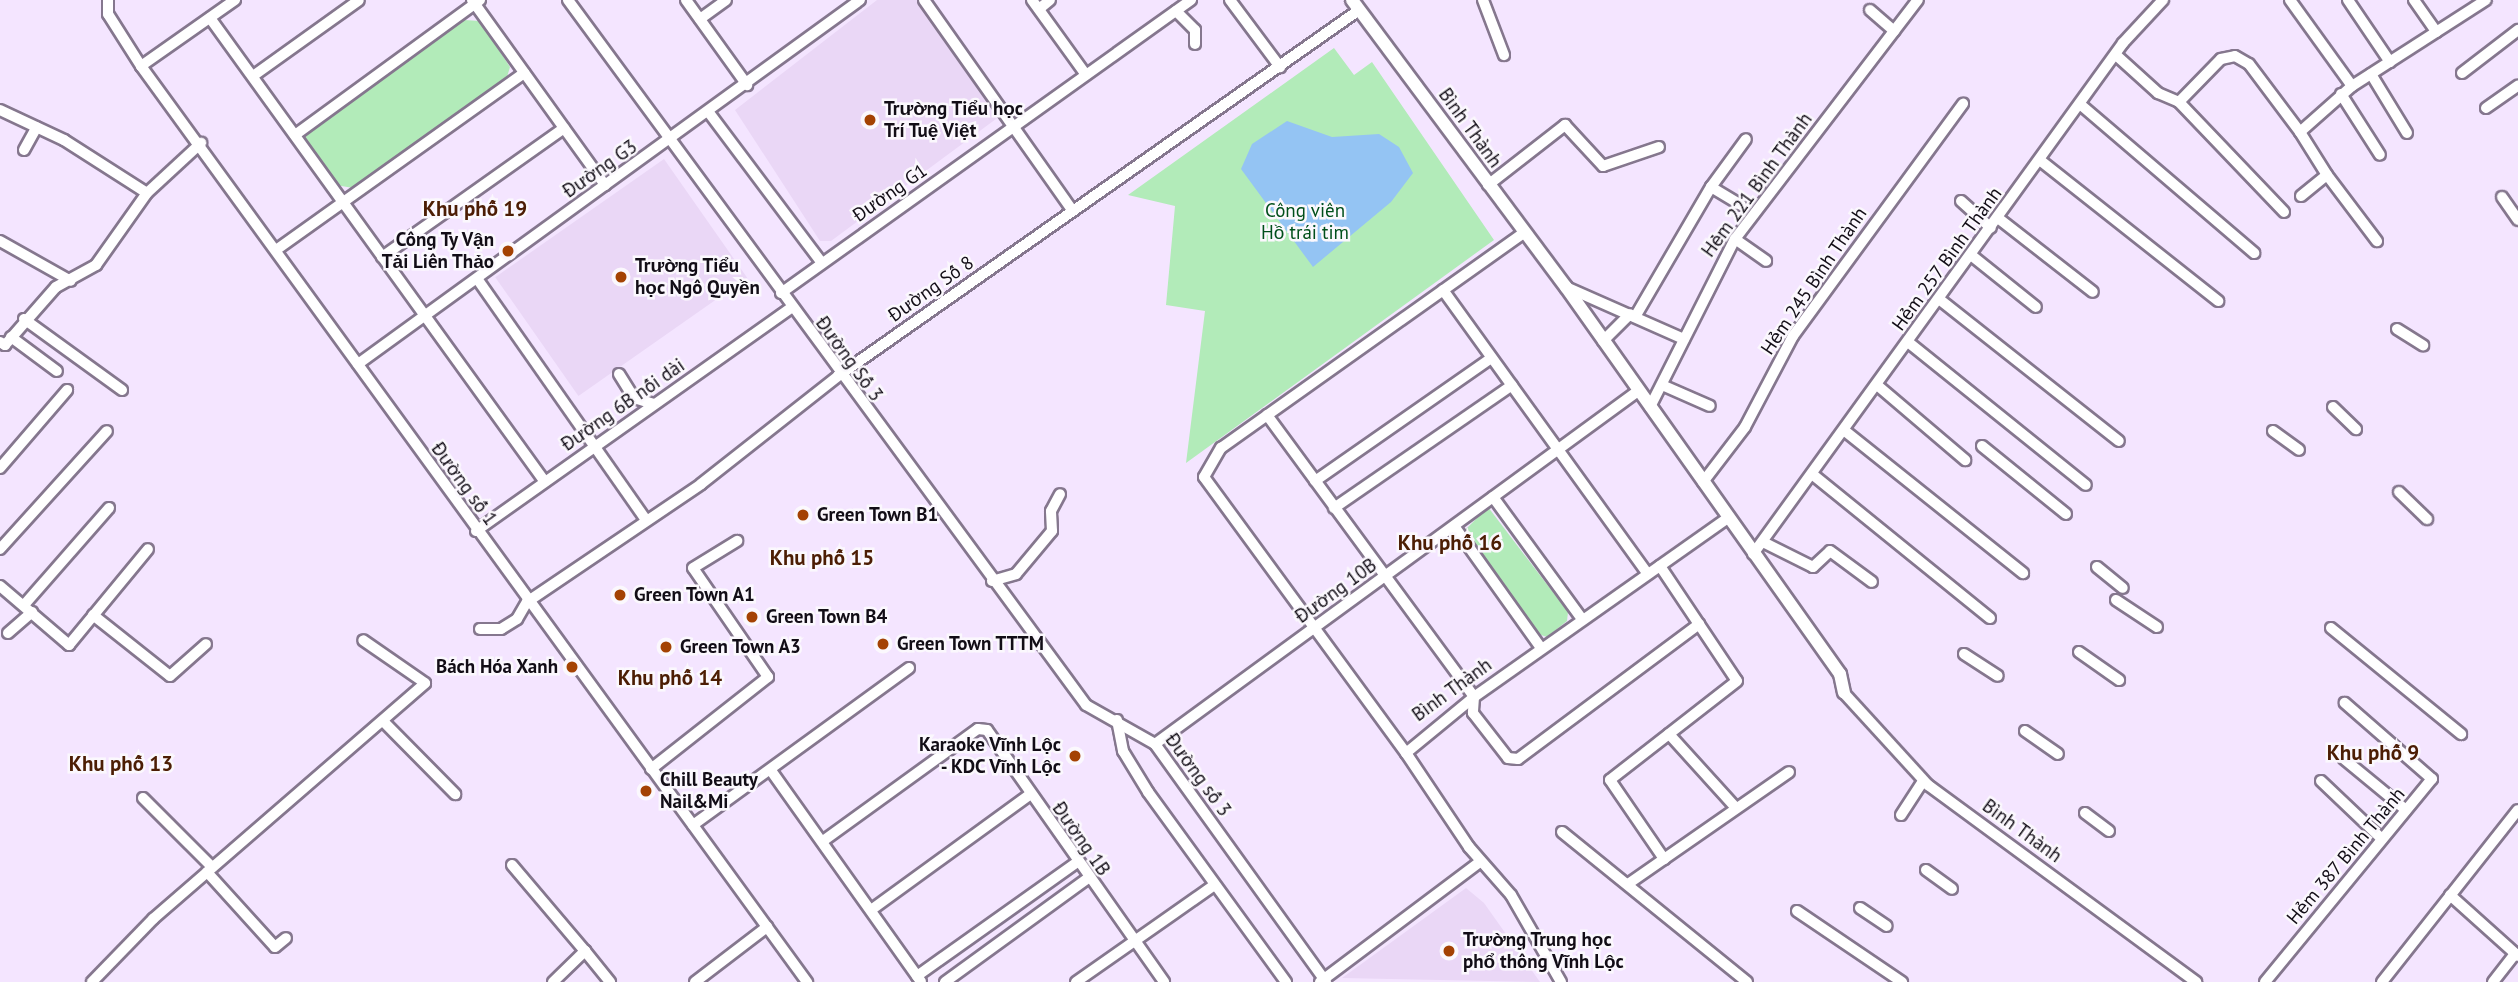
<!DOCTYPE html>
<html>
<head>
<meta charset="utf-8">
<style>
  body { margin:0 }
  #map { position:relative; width:2518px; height:982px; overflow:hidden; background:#f4e5ff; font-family:"PT Sans",sans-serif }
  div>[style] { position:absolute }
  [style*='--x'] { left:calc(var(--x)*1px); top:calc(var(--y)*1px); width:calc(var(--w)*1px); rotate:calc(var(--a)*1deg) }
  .built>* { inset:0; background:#ead7f6; transform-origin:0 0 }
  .green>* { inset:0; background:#b2ebb9 }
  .water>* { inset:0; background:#94c4f3 }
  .roads { filter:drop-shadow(2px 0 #85778e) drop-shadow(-2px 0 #85778e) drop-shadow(0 2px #85778e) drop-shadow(0 -2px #85778e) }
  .minor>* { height:10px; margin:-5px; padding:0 5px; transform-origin:5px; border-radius:5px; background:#fff }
  .tertiary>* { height:12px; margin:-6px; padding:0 6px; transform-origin:6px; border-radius:6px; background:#fff }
  .dots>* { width:19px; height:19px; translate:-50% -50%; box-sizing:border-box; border:4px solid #fbf8fd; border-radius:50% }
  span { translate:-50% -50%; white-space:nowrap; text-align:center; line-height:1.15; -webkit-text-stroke:5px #fbf8fd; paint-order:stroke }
  .poi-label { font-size:19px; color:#120d16; font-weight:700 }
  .left { translate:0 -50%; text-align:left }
  .right { translate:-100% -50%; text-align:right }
  .street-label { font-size:19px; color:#120d16 }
  .park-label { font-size:19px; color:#004f1b }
  .neighbourhood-label { font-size:21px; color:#4c1d04; font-weight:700 }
</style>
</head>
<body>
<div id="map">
  <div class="built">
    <i style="clip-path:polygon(877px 0,917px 0,1000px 116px,831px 241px,820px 241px,735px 110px)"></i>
    <i style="left:664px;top:159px;width:145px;height:206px;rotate:55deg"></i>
    <i style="clip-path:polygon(1466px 888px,1484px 903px,1540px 982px,1342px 978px)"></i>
  </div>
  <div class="green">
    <i style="clip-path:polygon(464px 20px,480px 21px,510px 67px,507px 77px,353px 188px,336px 185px,304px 140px,307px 131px)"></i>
    <i style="clip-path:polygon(1334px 48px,1354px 75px,1372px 62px,1494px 240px,1186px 463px,1205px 311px,1166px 305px,1175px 206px,1128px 195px)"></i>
    <i style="clip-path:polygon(1488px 507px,1568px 612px,1567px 621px,1547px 637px,1538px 634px,1464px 531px)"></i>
  </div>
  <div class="water">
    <i style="clip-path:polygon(1287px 121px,1332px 137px,1379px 134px,1399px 147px,1413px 173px,1391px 202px,1313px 267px,1241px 169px,1252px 144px)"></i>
  </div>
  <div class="roads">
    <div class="minor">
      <i style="--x:108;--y:0;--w:14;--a:90"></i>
      <i style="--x:108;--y:14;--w:62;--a:57.6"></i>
      <i style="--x:141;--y:66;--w:1133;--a:53.98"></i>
      <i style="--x:472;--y:0;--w:228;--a:54.3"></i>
      <i style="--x:568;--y:0;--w:875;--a:53.69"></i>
      <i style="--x:1086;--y:705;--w:79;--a:29.5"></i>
      <i style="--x:1155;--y:744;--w:293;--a:54.3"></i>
      <i style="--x:686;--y:0;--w:105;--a:54.3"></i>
      <i style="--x:924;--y:0;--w:258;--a:54.8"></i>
      <i style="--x:1032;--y:0;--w:92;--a:54.2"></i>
      <i style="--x:1230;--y:0;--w:84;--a:53.3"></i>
      <i style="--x:1483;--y:0;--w:59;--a:69.1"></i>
      <i style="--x:2290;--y:0;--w:106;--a:54.2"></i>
      <i style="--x:2348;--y:0;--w:75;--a:55.9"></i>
      <i style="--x:2414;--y:0;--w:39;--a:55"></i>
      <i style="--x:1039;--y:9;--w:14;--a:-39"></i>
      <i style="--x:1870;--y:10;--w:32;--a:41"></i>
      <i style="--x:1176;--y:11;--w:27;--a:45"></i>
      <i style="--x:1195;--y:30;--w:14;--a:90"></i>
      <i style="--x:210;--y:18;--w:572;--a:54.17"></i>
      <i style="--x:700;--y:19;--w:32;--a:-36"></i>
      <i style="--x:2116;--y:55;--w:57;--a:42.1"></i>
      <i style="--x:2158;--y:93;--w:23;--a:23"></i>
      <i style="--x:2179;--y:102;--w:152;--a:46.3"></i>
      <i style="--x:141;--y:66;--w:115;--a:-35.1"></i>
      <i style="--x:2462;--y:73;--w:71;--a:-37.5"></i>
      <i style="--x:2371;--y:74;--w:69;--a:58.6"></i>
      <i style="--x:253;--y:76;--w:130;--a:-35.6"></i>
      <i style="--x:2341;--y:94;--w:72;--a:57.4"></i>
      <i style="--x:2179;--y:102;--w:60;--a:-45.7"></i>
      <i style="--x:2221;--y:59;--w:14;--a:-12"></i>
      <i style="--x:2235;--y:56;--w:16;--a:30"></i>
      <i style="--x:2249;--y:64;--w:85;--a:53.1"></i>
      <i style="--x:2081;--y:105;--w:228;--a:40.5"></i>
      <i style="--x:2486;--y:108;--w:39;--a:-35"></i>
      <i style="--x:0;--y:110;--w:71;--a:25.1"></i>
      <i style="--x:64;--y:140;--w:98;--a:32.6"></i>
      <i style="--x:710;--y:114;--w:186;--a:53.1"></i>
      <i style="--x:295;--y:135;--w:229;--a:-36.1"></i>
      <i style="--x:24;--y:150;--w:26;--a:-61"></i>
      <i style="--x:2041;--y:161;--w:226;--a:38.3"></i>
      <i style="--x:2327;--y:175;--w:83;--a:52.9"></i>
      <i style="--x:1488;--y:185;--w:98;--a:-37.9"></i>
      <i style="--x:1565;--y:125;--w:56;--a:47.2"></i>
      <i style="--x:1603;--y:166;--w:59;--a:-18.7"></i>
      <i style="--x:1711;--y:187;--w:59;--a:-53.9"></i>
      <i style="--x:2301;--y:196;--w:33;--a:-39"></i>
      <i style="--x:2327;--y:175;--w:51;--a:-122.1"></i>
      <i style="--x:2300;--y:132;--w:69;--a:-41.5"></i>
      <i style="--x:2352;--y:86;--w:159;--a:-32.7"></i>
      <i style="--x:2502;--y:197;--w:28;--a:55"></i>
      <i style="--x:1961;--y:201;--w:40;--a:42"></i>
      <i style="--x:1998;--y:218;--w:120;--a:37.9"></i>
      <i style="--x:1735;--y:239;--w:38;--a:35"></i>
      <i style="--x:0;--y:241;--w:81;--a:29.4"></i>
      <i style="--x:276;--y:250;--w:305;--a:-35.5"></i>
      <i style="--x:1971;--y:255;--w:83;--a:38.7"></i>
      <i style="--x:382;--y:257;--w:223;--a:-35.3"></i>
      <i style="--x:478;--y:280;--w:293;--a:55"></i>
      <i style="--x:1566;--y:287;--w:129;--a:23.8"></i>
      <i style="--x:1443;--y:290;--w:350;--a:54.2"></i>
      <i style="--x:781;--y:293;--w:504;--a:-35.55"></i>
      <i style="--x:1939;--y:299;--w:229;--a:38.3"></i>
      <i style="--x:1635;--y:317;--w:151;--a:-59.7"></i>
      <i style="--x:1711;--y:187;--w:35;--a:31"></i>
      <i style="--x:24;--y:319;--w:121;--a:35.9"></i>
      <i style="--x:2397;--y:329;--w:31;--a:32"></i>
      <i style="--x:11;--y:337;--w:57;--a:36.5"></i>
      <i style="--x:1603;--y:341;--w:38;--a:-45"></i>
      <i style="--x:0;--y:342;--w:6;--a:31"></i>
      <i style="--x:5;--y:345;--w:77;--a:-48.7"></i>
      <i style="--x:56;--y:287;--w:46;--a:-28.8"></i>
      <i style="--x:96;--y:265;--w:88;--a:-54.7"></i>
      <i style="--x:147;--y:193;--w:74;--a:-42.8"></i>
      <i style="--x:1908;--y:342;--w:228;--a:38.8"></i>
      <i style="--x:358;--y:364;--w:620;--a:-35.95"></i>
      <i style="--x:619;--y:374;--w:28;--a:58"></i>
      <i style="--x:634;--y:398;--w:21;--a:17"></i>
      <i style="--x:1662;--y:385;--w:52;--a:23.6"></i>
      <i style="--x:1877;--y:385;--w:116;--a:40.4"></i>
      <i style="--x:1650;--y:407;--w:188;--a:-63.2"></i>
      <i style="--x:1735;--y:239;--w:301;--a:-52.6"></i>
      <i style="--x:2333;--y:407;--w:32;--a:44"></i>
      <i style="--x:1267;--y:415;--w:350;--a:53.7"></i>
      <i style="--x:1474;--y:697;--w:16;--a:94"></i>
      <i style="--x:1473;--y:713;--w:57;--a:52.1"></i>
      <i style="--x:1508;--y:758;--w:10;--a:6"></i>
      <i style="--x:1518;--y:759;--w:226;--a:-36.7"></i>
      <i style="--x:1845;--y:431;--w:228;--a:38.6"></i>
      <i style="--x:2273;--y:431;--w:32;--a:36"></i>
      <i style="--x:1982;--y:446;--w:108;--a:39"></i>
      <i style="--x:0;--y:468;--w:103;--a:-49.3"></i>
      <i style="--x:1812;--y:474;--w:229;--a:39"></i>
      <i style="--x:1315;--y:481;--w:215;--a:-34.9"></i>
      <i style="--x:1703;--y:482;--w:69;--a:-52.6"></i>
      <i style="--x:1745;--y:427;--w:103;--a:-62.2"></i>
      <i style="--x:1793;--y:336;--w:288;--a:-53.8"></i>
      <i style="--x:2399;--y:492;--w:39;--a:44"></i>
      <i style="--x:1493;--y:497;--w:151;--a:53.9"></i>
      <i style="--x:1334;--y:508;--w:216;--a:-34.6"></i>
      <i style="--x:1454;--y:526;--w:150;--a:54.5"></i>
      <i style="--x:476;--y:531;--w:386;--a:-35.3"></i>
      <i style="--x:1763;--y:542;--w:56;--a:26.6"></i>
      <i style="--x:1813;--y:567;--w:23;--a:-43"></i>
      <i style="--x:1830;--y:551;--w:52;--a:36.4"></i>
      <i style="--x:0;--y:549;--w:159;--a:-47.8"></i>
      <i style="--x:1753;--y:554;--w:631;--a:-54.09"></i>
      <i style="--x:2123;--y:43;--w:59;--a:-47.1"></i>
      <i style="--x:1660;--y:566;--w:138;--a:56.2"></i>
      <i style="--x:1737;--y:681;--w:161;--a:142.1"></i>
      <i style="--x:1610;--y:780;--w:96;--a:55.6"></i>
      <i style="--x:2097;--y:567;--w:33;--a:39"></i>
      <i style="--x:992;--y:581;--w:25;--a:-16"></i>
      <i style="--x:1016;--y:574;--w:56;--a:-50.1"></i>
      <i style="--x:1052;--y:531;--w:20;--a:-93"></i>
      <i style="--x:1051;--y:511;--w:19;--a:-62"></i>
      <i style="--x:0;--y:586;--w:91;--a:40.5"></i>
      <i style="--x:69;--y:645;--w:124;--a:-50.5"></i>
      <i style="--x:2116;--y:600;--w:49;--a:33.4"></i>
      <i style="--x:24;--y:605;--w:129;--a:-48.8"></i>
      <i style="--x:93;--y:615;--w:98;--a:38.4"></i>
      <i style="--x:170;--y:676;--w:48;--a:-41.6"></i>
      <i style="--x:2331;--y:628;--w:168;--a:39.2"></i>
      <i style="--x:480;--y:629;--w:21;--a:0"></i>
      <i style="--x:501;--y:629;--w:19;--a:-32"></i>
      <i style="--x:517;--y:619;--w:20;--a:-60"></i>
      <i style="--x:527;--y:602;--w:210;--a:-34.1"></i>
      <i style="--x:701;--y:484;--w:174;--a:-38.2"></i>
      <i style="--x:838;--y:376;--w:637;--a:-35.09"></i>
      <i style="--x:8;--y:633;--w:32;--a:-41"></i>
      <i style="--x:2079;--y:652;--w:49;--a:35"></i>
      <i style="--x:1964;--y:654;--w:40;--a:32.9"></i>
      <i style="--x:1844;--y:693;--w:125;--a:47.6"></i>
      <i style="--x:1928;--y:785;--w:333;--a:36.3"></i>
      <i style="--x:1117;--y:720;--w:32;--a:79"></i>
      <i style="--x:1123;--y:751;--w:48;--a:58.6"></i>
      <i style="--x:1148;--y:792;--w:235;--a:54"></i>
      <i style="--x:383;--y:721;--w:103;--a:45.4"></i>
      <i style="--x:2025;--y:731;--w:40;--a:34.9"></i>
      <i style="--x:1669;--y:734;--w:100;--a:47.8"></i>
      <i style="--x:1155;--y:744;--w:598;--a:-36.16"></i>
      <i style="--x:1406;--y:753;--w:342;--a:-126.2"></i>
      <i style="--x:1204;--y:477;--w:34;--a:-60"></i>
      <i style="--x:1221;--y:448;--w:371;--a:-35.4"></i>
      <i style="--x:2344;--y:759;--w:80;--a:39.4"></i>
      <i style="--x:651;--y:769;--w:149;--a:-38.2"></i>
      <i style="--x:768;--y:677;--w:132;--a:-124.5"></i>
      <i style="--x:693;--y:568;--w:52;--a:-31.5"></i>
      <i style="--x:772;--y:772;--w:257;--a:54.6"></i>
      <i style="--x:2321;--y:781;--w:84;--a:43.6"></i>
      <i style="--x:143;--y:798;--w:98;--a:45"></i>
      <i style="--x:2085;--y:813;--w:30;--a:37"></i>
      <i style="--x:1901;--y:815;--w:40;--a:-57.1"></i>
      <i style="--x:693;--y:825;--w:267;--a:-36"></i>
      <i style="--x:1562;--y:832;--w:238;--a:39"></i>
      <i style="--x:823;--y:841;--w:191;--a:-35.9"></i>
      <i style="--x:978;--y:729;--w:9;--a:6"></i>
      <i style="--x:987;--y:730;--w:308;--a:54.9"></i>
      <i style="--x:512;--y:865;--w:113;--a:49.7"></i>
      <i style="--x:1926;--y:870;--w:32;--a:36"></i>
      <i style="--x:207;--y:872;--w:101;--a:47.8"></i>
      <i style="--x:275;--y:947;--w:14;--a:-39"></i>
      <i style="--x:1628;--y:884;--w:196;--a:-34.8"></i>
      <i style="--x:2450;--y:895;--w:91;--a:41.9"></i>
      <i style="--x:1860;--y:908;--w:32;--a:34"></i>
      <i style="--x:871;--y:910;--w:195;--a:-36"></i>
      <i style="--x:1797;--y:911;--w:127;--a:34.1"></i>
      <i style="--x:917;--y:976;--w:195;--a:-35.4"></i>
      <i style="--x:92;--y:982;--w:88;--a:-45.9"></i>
      <i style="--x:153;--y:919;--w:360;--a:-40.9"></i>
      <i style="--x:425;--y:683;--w:75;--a:-145.3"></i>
      <i style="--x:553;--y:982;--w:45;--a:-44.1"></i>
      <i style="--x:585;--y:951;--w:40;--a:51"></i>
      <i style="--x:695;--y:982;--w:91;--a:-37.4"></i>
      <i style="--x:945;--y:982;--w:177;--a:-36"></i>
      <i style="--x:1076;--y:982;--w:167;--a:-35"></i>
      <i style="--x:1320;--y:982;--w:201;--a:-36.9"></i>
      <i style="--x:1561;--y:982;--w:100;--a:-119.9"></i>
      <i style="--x:1511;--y:895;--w:64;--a:-131.2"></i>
      <i style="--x:1469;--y:847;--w:113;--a:-123.8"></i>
      <i style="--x:1406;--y:753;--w:88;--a:-39.5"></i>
      <i style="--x:1474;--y:697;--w:311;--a:-35.2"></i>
      <i style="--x:2265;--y:982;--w:263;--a:-50.6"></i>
      <i style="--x:2432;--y:779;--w:116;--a:-138.9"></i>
      <i style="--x:2382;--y:982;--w:219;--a:-51.7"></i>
      <i style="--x:2493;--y:982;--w:36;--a:-52"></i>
    </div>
    <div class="tertiary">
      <i style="--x:1352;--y:0;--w:358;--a:53.3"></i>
      <i style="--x:1566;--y:287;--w:474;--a:54.7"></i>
      <i style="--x:1840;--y:674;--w:19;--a:78"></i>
    </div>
  </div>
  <div class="dots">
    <i style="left:870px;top:120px;background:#a44203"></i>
    <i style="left:508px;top:251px;background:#a44203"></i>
    <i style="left:621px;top:277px;background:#a44203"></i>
    <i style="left:803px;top:515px;background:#a44203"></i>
    <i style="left:620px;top:595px;background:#a44203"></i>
    <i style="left:752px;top:617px;background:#a44203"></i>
    <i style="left:883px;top:644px;background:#a44203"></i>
    <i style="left:666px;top:647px;background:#a44203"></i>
    <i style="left:572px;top:667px;background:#a44203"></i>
    <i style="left:1075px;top:756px;background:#a44203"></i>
    <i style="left:646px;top:791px;background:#a44203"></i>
    <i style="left:1449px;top:951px;background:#a44203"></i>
  </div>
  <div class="poi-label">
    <span class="left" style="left:884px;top:120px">Trường Tiểu học<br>Trí Tuệ Việt</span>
    <span class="right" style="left:494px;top:251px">Công Ty Vận<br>Tải Liên Thảo</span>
    <span class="left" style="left:635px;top:277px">Trường Tiểu<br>học Ngô Quyền</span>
    <span class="left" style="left:817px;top:515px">Green Town B1</span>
    <span class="left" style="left:634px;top:595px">Green Town A1</span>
    <span class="left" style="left:766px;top:617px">Green Town B4</span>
    <span class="left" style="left:897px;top:644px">Green Town TTTM</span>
    <span class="left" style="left:680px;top:647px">Green Town A3</span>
    <span class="right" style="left:558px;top:667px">Bách Hóa Xanh</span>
    <span class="right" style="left:1061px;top:756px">Karaoke Vĩnh Lộc<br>- KDC Vĩnh Lộc</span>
    <span class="left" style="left:660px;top:791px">Chill Beauty<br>Nail&amp;Mi</span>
    <span class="left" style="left:1463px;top:951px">Trường Trung học<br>phổ thông Vĩnh Lộc</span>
  </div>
  <div class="street-label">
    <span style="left:1470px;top:128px;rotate:54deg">Bình Thành</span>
    <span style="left:600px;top:169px;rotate:-35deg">Đường G3</span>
    <span style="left:1757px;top:185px;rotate:-54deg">Hẻm 221 Bình Thành</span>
    <span style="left:890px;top:193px;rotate:-35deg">Đường G1</span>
    <span style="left:1947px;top:259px;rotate:-54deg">Hẻm 257 Bình Thành</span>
    <span style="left:1814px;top:281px;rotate:-56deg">Hẻm 245 Bình Thành</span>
    <span style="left:931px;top:289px;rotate:-35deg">Đường Số 8</span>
    <span style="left:849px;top:359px;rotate:54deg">Đường Số 3</span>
    <span style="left:623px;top:405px;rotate:-35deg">Đường 6B nối dài</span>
    <span style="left:464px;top:484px;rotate:54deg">Đường số 1</span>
    <span style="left:1336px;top:591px;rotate:-36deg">Đường 10B</span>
    <span style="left:1452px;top:690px;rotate:-36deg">Bình Thành</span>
    <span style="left:1198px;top:775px;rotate:54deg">Đường số 3</span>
    <span style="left:2022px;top:831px;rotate:36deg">Bình Thành</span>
    <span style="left:1081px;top:839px;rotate:55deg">Đường 1B</span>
    <span style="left:2346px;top:856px;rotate:-50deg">Hẻm 387 Bình Thành</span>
  </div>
  <div class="park-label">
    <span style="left:1305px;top:222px">Công viên<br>Hồ trái tim</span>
  </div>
  <div class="neighbourhood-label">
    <span style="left:475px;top:209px">Khu phố 19</span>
    <span style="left:1450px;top:543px">Khu phố 16</span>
    <span style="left:822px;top:558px">Khu phố 15</span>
    <span style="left:670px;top:678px">Khu phố 14</span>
    <span style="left:2373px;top:753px">Khu phố 9</span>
    <span style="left:121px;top:764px">Khu phố 13</span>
  </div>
</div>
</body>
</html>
